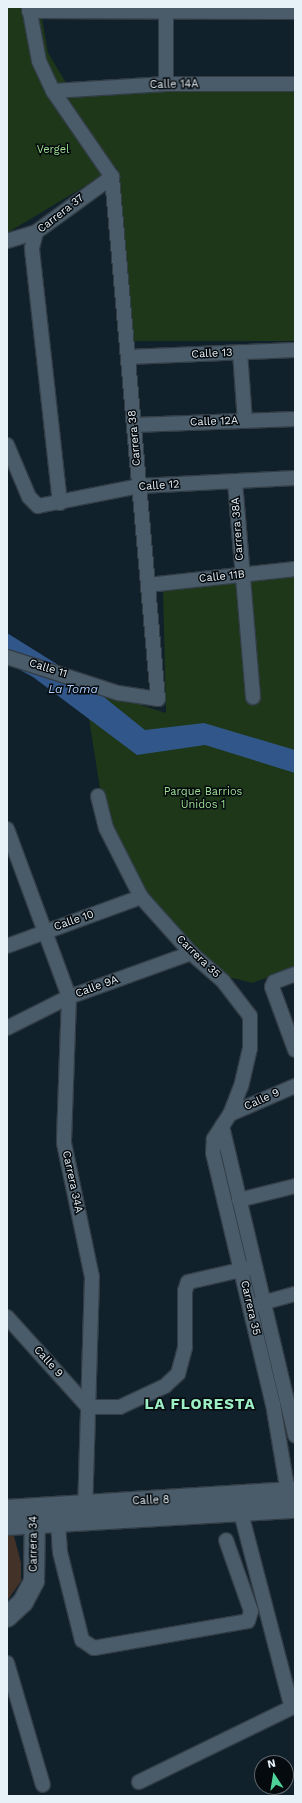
<!DOCTYPE html>
<html>
<head>
<meta charset="utf-8">
<style>
  body { margin:0 }
  #map { position:relative; width:302px; height:1803px; overflow:hidden; background:#11212c; font-family:"Work Sans",sans-serif }
  div>[style] { position:absolute }
  [style*='--x'] { left:calc(var(--x)*1px); top:calc(var(--y)*1px); width:calc(var(--w)*1px); rotate:calc(var(--a)*1deg) }
  .green>* { inset:0; background:#1d3718 }
  .water>* { inset:0; background:#315689 }
  .building>* { inset:0; background:#433228 }
  .roads { filter:drop-shadow(1px 0 #333d46) drop-shadow(-1px 0 #333d46) drop-shadow(0 1px #333d46) drop-shadow(0 -1px #333d46) }
  .street>* { height:14px; margin:-7px; padding:0 7px; transform-origin:7px; border-radius:7px; background:#4a5c69 }
  .secondary>* { height:20px; margin:-10px; padding:0 10px; transform-origin:10px; border-radius:10px; background:#4a5c69 }
  span { translate:-50% -50%; white-space:nowrap; text-align:center; line-height:1.15; -webkit-text-stroke:3px #040a0e; paint-order:stroke }
  .street-label { font-size:11px; color:#e7f1f8 }
  .park-label { font-size:11px; color:#9edf91 }
  .water-label { font-size:12px; color:#aecffe; font-style:italic }
  .district-label { font-size:15px; color:#9cefc5; font-weight:700; letter-spacing:1px }
  .frame { position:absolute; inset:0; border:8px solid #e7f1f8; pointer-events:none }
  .north { position:absolute; left:254px; top:1755px; width:40px; height:40px; box-sizing:border-box; background:#040a0e; border:1px solid #5f666c; border-radius:50%; rotate:348deg; font-size:11px; font-weight:700; line-height:16px; text-align:center; color:#e7f1f8 }
  .north::after { content:''; display:block; margin:auto; width:14px; height:18px; background:#4dd39a; clip-path:polygon(50% 0,100% 100%,50% 72%,0 100%) }
</style>
</head>
<body>
<div id="map">
  <div class="green">
    <i style="clip-path:polygon(7px 7px,40px 7px,48px 53px,71px 91px,295px 89px,295px 341px,132px 341px,117px 167px,7px 233px)"></i>
    <i style="clip-path:polygon(295px 576px,295px 967px,253px 983px,224px 976px,150px 896px,104px 814px,84px 687px,166px 713px,163px 590px)"></i>
  </div>
  <div class="water">
    <i style="clip-path:polygon(7px 633px,84px 681px,145px 730px,204px 723px,295px 750px,295px 773px,205px 745px,137px 755px,33px 677px,7px 663px)"></i>
  </div>
  <div class="building">
    <i style="clip-path:polygon(7px 1536px,14px 1536px,21px 1563px,21px 1581px,7px 1601px)"></i>
  </div>
  <div class="roads">
    <div class="street">
      <i style="--x:29;--y:7;--w:55;--a:79.5"></i>
      <i style="--x:39;--y:61;--w:33;--a:65"></i>
      <i style="--x:53;--y:91;--w:104;--a:55.5"></i>
      <i style="--x:29;--y:11;--w:266;--a:0.2"></i>
      <i style="--x:166;--y:84;--w:77;--a:-90"></i>
      <i style="--x:53;--y:91;--w:113;--a:-3.5"></i>
      <i style="--x:166;--y:84;--w:129;--a:0"></i>
      <i style="--x:7;--y:241;--w:30;--a:-17"></i>
      <i style="--x:240;--y:352;--w:69;--a:85.9"></i>
      <i style="--x:128;--y:357;--w:167;--a:-2.4"></i>
      <i style="--x:134;--y:425;--w:161;--a:-2.1"></i>
      <i style="--x:7;--y:445;--w:56;--a:67.1"></i>
      <i style="--x:29;--y:497;--w:13;--a:45"></i>
      <i style="--x:38;--y:506;--w:104;--a:-11.1"></i>
      <i style="--x:140;--y:486;--w:155;--a:-3"></i>
      <i style="--x:235;--y:482;--w:216;--a:85.2"></i>
      <i style="--x:60;--y:503;--w:257;--a:-96.3"></i>
      <i style="--x:32;--y:248;--w:16;--a:-76"></i>
      <i style="--x:36;--y:232;--w:94;--a:-35.9"></i>
      <i style="--x:148;--y:585;--w:148;--a:-6.2"></i>
      <i style="--x:7;--y:657;--w:117;--a:18"></i>
      <i style="--x:118;--y:693;--w:40;--a:8.5"></i>
      <i style="--x:158;--y:699;--w:524;--a:-95.04"></i>
      <i style="--x:98;--y:796;--w:33;--a:76"></i>
      <i style="--x:106;--y:828;--w:77;--a:63.1"></i>
      <i style="--x:141;--y:897;--w:75;--a:48.2"></i>
      <i style="--x:191;--y:953;--w:43;--a:41.2"></i>
      <i style="--x:223;--y:981;--w:44;--a:52.4"></i>
      <i style="--x:250;--y:1016;--w:32;--a:90"></i>
      <i style="--x:250;--y:1048;--w:39;--a:103"></i>
      <i style="--x:241;--y:1086;--w:30;--a:111"></i>
      <i style="--x:230;--y:1114;--w:30;--a:123"></i>
      <i style="--x:214;--y:1139;--w:14;--a:94"></i>
      <i style="--x:213;--y:1153;--w:258;--a:76.6"></i>
      <i style="--x:273;--y:1404;--w:90;--a:80.4"></i>
      <i style="--x:7;--y:829;--w:179;--a:69.7"></i>
      <i style="--x:69;--y:997;--w:146;--a:92"></i>
      <i style="--x:64;--y:1143;--w:137;--a:78.2"></i>
      <i style="--x:92;--y:1277;--w:237;--a:91.7"></i>
      <i style="--x:7;--y:946;--w:143;--a:-20.1"></i>
      <i style="--x:295;--y:974;--w:22;--a:159"></i>
      <i style="--x:274;--y:982;--w:5;--a:112"></i>
      <i style="--x:272;--y:987;--w:67;--a:69.9"></i>
      <i style="--x:7;--y:1028;--w:69;--a:-26.6"></i>
      <i style="--x:69;--y:997;--w:130;--a:-19.8"></i>
      <i style="--x:230;--y:1114;--w:71;--a:-23.3"></i>
      <i style="--x:222;--y:1126;--w:318;--a:76.7"></i>
      <i style="--x:239;--y:1200;--w:58;--a:-14"></i>
      <i style="--x:255;--y:1305;--w:41;--a:-15.4"></i>
      <i style="--x:7;--y:1317;--w:121;--a:48"></i>
      <i style="--x:88;--y:1407;--w:32;--a:0"></i>
      <i style="--x:120;--y:1407;--w:50;--a:-25"></i>
      <i style="--x:165;--y:1386;--w:18;--a:-43"></i>
      <i style="--x:178;--y:1374;--w:28;--a:-75"></i>
      <i style="--x:185;--y:1347;--w:56;--a:-90"></i>
      <i style="--x:185;--y:1291;--w:9;--a:-72"></i>
      <i style="--x:188;--y:1282;--w:63;--a:-12.9"></i>
      <i style="--x:241;--y:1513;--w:198;--a:75.4"></i>
      <i style="--x:58;--y:1523;--w:29;--a:86"></i>
      <i style="--x:60;--y:1552;--w:91;--a:76"></i>
      <i style="--x:82;--y:1640;--w:14;--a:34"></i>
      <i style="--x:94;--y:1648;--w:156;--a:-9.9"></i>
      <i style="--x:248;--y:1621;--w:10;--a:-73"></i>
      <i style="--x:251;--y:1611;--w:75;--a:-109.4"></i>
      <i style="--x:7;--y:1663;--w:127;--a:73.6"></i>
      <i style="--x:139;--y:1782;--w:174;--a:-26"></i>
    </div>
    <div class="secondary">
      <i style="--x:7;--y:1510;--w:289;--a:-3.6"></i>
      <i style="--x:7;--y:1525;--w:289;--a:-3.4"></i>
      <i style="--x:7;--y:1617;--w:22;--a:-43"></i>
      <i style="--x:23;--y:1602;--w:24;--a:-62"></i>
      <i style="--x:34;--y:1581;--w:72;--a:-89.2"></i>
    </div>
  </div>
  <div class="street-label">
    <span style="left:174px;top:85px;rotate:-1deg">Calle 14A</span>
    <span style="left:61px;top:214px;rotate:-38deg">Carrera 37</span>
    <span style="left:212px;top:354px;rotate:-3deg">Calle 13</span>
    <span style="left:214px;top:422px;rotate:-2deg">Calle 12A</span>
    <span style="left:135px;top:438px;rotate:-95deg">Carrera 38</span>
    <span style="left:159px;top:486px;rotate:-4deg">Calle 12</span>
    <span style="left:238px;top:529px;rotate:-94deg">Carrera 38A</span>
    <span style="left:222px;top:577px;rotate:-6deg">Calle 11B</span>
    <span style="left:48px;top:669px;rotate:17deg">Calle 11</span>
    <span style="left:74px;top:921px;rotate:-19deg">Calle 10</span>
    <span style="left:198px;top:957px;rotate:44deg">Carrera 35</span>
    <span style="left:97px;top:987px;rotate:-20deg">Calle 9A</span>
    <span style="left:262px;top:1100px;rotate:-24deg">Calle 9</span>
    <span style="left:72px;top:1182px;rotate:78deg">Carrera 34A</span>
    <span style="left:250px;top:1308px;rotate:77deg">Carrera 35</span>
    <span style="left:48px;top:1362px;rotate:48deg">Calle 9</span>
    <span style="left:151px;top:1501px;rotate:-2deg">Calle 8</span>
    <span style="left:34px;top:1544px;rotate:-90deg">Carrera 34</span>
  </div>
  <div class="park-label">
    <span style="left:53px;top:150px">Vergel</span>
    <span style="left:203px;top:799px">Parque Barrios<br>Unidos 1</span>
  </div>
  <div class="water-label">
    <span style="left:73px;top:690px">La Toma</span>
  </div>
  <div class="district-label">
    <span style="left:200px;top:1405px">LA FLORESTA</span>
  </div>
  <div class="frame"></div>
  <div class="north">N</div>
</div>
</body>
</html>
